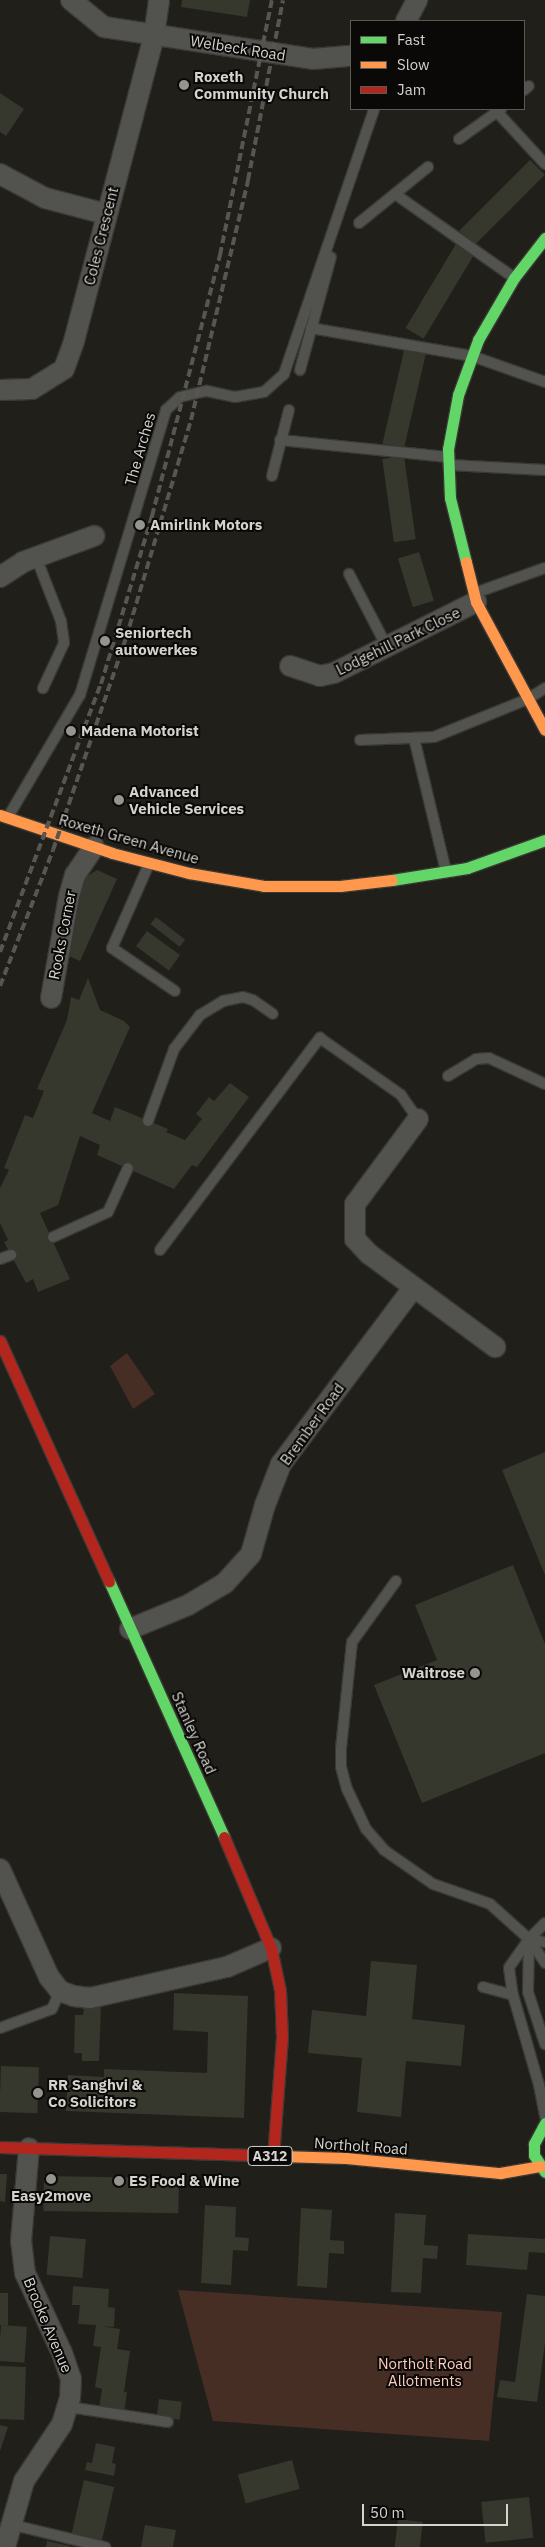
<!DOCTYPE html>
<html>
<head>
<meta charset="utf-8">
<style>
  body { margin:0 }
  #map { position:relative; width:545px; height:2547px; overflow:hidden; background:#201f1a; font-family:"IBM Plex Sans",sans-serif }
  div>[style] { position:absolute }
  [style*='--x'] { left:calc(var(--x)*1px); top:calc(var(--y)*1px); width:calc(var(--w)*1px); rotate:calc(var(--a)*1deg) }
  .green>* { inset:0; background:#472e25 }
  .building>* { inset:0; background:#36372d; transform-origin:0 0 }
  .roads { filter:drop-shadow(1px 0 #3a3935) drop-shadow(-1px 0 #3a3935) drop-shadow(0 1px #3a3935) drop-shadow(0 -1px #3a3935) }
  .lane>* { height:10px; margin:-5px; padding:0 5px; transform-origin:5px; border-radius:5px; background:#52524f }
  .street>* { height:20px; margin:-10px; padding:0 10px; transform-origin:10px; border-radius:10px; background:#52524f }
  .fast>* { height:11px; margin:-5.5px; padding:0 5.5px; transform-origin:5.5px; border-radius:5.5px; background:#63d668 }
  .slow>* { height:11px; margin:-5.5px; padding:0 5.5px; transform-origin:5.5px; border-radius:5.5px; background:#ff974d }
  .jam>* { height:11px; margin:-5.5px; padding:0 5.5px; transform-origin:5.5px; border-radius:5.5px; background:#b3261e }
  .rail>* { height:4px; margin-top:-2px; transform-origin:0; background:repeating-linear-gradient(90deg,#575651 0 8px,transparent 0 12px) }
  .dots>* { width:14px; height:14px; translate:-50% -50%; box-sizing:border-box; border:2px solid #0a0907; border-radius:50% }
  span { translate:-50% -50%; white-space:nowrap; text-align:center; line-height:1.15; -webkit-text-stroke:4px #0a0907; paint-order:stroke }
  .shield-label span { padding:1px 4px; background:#0a0907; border:1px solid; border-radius:4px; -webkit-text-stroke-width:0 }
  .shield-label { font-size:14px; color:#d4d3ce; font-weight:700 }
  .street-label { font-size:15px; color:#d4d3ce }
  .poi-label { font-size:15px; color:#d4d3ce; font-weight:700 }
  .left { translate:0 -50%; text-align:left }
  .right { translate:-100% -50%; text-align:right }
  .park-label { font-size:15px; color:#ffccbf }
  .legend { position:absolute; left:350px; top:20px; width:175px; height:90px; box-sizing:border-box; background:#0a0907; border:1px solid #5b5a57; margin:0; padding:6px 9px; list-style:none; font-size:15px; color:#d4d3ce }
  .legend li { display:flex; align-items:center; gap:10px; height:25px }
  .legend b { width:25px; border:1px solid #5b5a57 }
  .scale { position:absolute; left:362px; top:2504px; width:146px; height:22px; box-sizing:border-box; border:2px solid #d4d3ce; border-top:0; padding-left:6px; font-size:15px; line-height:18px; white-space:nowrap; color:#d4d3ce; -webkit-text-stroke:4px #0a0907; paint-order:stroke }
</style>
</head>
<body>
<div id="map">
  <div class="green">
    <i style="clip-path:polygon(127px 1353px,155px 1394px,133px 1409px,110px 1366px)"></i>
    <i style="clip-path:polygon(178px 2290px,502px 2312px,489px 2441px,213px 2421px)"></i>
  </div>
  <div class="building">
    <i style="clip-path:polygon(182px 0,250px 0,247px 17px,181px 7px)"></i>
    <i style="clip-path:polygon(0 93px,24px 109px,6px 136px,0 132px)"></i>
    <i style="left:530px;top:160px;width:21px;height:100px;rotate:45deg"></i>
    <i style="left:456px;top:244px;width:21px;height:98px;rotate:31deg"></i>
    <i style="left:405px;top:346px;width:22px;height:100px;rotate:13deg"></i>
    <i style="left:404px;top:456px;width:84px;height:22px;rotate:82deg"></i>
    <i style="left:419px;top:552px;width:51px;height:22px;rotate:73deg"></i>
    <i style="clip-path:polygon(97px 870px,117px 879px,80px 961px,67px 955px,74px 916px,86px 877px)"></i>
    <i style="left:156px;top:917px;width:37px;height:9px;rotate:38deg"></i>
    <i style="left:147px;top:931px;width:41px;height:19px;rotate:36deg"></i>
    <i style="clip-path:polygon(88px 978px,100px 1010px,124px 1021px,130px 1027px,92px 1113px,110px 1121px,115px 1107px,168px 1129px,166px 1132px,185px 1140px,202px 1119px,196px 1114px,209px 1097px,214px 1101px,230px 1083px,249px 1097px,197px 1167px,192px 1165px,174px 1189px,97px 1155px,100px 1145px,80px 1136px,58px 1205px,40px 1213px,70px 1279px,38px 1292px,33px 1279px,26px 1283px,4px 1242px,8px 1240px,0 1223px,0 1188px,9px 1170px,4px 1168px,25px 1115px,33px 1118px,44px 1091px,37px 1089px,67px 1020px,71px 997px,79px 1000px)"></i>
    <i style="clip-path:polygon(545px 1452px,545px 1575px,502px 1470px)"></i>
    <i style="clip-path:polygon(513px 1565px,545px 1644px,545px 1753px,422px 1803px,374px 1685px,437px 1660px,415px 1605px)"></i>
    <i style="clip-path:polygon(371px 1961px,417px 1965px,412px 2019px,465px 2025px,461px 2066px,406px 2061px,401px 2117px,357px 2112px,362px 2058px,308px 2053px,312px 2010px,366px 2016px)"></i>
    <i style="clip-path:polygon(174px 1993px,248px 1996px,244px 2118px,66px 2111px,68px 2075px,104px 2077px,104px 2069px,207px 2073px,208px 2032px,173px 2030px)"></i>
    <i style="clip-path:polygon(84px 2006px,101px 2006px,99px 2061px,82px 2061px,82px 2053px,74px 2053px,75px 2015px,83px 2015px)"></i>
    <i style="left:1px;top:2066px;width:38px;height:46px;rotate:2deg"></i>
    <i style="clip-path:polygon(0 2174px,7px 2174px,5px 2202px,0 2201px)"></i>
    <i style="left:44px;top:2176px;width:135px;height:35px;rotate:1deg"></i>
    <i style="clip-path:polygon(205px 2205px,236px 2207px,235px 2237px,249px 2238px,248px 2251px,233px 2250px,231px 2285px,201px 2283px)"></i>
    <i style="clip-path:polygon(301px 2208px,332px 2210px,330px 2240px,344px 2241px,344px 2254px,329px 2253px,327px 2288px,297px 2286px)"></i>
    <i style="clip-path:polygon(395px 2213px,426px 2215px,424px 2245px,438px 2246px,437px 2259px,423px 2258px,421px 2293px,391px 2292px)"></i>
    <i style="clip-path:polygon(468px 2234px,545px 2239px,545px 2253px,529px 2252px,527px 2270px,466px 2265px)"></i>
    <i style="left:50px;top:2236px;width:36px;height:39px;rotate:5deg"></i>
    <i style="clip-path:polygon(73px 2286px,109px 2289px,108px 2307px,115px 2308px,114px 2327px,101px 2326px,120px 2329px,117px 2349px,130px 2351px,124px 2392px,127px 2392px,124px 2413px,99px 2409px,102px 2389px,95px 2387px,101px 2347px,93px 2346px,96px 2325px,78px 2324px,80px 2305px,72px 2305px)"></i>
    <i style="left:0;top:2293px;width:8px;height:32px"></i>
    <i style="clip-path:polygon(527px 2294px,545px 2296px,545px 2343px,537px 2402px,497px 2397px,500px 2380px,515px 2382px)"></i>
    <i style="left:1px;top:2325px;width:26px;height:36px;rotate:4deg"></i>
    <i style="left:0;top:2366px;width:26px;height:53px;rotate:2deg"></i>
    <i style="left:159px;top:2399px;width:23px;height:18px;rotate:7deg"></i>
    <i style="clip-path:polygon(0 2425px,8px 2427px,0 2451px)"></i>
    <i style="clip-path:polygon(96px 2443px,115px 2447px,112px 2463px,116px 2464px,114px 2476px,85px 2470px,87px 2462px,92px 2463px)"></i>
    <i style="left:292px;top:2460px;width:30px;height:56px;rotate:75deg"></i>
    <i style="left:84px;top:2480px;width:31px;height:59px;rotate:13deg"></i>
    <i style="left:529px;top:2497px;width:41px;height:48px;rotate:84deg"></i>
    <i style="left:398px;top:2519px;width:25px;height:28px;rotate:7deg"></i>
    <i style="clip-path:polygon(145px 2525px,176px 2530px,173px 2547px,141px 2547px)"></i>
    <i style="clip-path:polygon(47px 2541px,70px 2546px,70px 2547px,46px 2547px)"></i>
  </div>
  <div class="roads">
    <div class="lane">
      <i style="--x:524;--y:90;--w:6;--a:-39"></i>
      <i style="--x:497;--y:112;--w:71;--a:47.3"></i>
      <i style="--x:459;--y:139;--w:52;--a:-35.5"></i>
      <i style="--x:395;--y:194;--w:144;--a:35.1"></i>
      <i style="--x:359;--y:223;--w:89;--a:-39.1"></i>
      <i style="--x:311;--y:328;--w:163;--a:9.9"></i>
      <i style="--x:472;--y:356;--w:77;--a:19.6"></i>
      <i style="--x:300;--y:370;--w:117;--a:-74.7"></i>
      <i style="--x:280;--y:440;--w:168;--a:5.8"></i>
      <i style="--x:450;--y:465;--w:95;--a:3"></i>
      <i style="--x:272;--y:476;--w:68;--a:-75.6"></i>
      <i style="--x:36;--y:557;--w:69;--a:68.7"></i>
      <i style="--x:61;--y:621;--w:22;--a:82"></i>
      <i style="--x:64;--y:643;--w:50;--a:115"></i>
      <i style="--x:349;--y:574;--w:80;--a:62.5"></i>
      <i style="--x:475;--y:593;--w:74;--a:-19.7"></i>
      <i style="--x:414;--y:738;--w:137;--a:76.5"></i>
      <i style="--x:360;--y:740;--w:74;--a:-2.3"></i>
      <i style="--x:434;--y:737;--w:101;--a:-22"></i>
      <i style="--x:528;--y:699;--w:20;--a:-33"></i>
      <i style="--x:8;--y:817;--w:142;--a:-59.5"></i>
      <i style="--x:80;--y:695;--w:298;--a:-73.2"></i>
      <i style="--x:166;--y:410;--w:19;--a:-43"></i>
      <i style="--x:180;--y:397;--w:28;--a:-13"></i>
      <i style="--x:207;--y:391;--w:29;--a:12"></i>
      <i style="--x:235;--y:397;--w:29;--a:-10"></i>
      <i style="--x:264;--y:392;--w:27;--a:-42"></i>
      <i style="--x:284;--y:374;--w:280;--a:-71.2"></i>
      <i style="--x:149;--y:864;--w:92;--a:113.8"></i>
      <i style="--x:112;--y:948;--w:76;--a:34.3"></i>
      <i style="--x:448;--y:1076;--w:33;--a:-31"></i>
      <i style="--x:476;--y:1059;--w:13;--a:-4"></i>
      <i style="--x:489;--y:1058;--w:62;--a:24.9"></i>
      <i style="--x:148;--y:1121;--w:77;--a:-70.1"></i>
      <i style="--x:174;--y:1049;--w:43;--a:-52.6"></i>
      <i style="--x:200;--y:1015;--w:27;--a:-31"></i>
      <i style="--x:223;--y:1001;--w:20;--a:-11"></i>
      <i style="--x:243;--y:997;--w:10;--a:17"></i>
      <i style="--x:253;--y:1000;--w:24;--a:35"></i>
      <i style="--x:53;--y:1237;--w:60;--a:-24.4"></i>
      <i style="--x:108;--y:1212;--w:48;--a:-65.6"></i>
      <i style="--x:160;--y:1250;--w:266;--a:-53"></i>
      <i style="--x:320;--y:1038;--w:99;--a:35.1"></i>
      <i style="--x:401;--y:1095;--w:29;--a:55"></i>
      <i style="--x:0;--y:1259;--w:12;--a:-20"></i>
      <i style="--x:396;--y:1581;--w:75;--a:125.8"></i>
      <i style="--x:352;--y:1642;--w:108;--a:95.9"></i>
      <i style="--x:341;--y:1749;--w:18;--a:90"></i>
      <i style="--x:341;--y:1767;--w:23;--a:75"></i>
      <i style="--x:347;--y:1789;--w:44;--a:64.6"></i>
      <i style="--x:366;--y:1829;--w:28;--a:49"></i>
      <i style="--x:384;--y:1850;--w:60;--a:34.8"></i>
      <i style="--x:433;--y:1884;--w:60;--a:19.3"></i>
      <i style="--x:490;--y:1904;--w:52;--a:41.9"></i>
      <i style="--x:529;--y:1939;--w:29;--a:56"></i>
      <i style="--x:545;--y:1923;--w:23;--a:135"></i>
      <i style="--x:529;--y:1939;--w:35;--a:125"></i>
      <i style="--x:509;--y:1968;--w:27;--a:82"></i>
      <i style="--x:513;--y:1995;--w:94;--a:73.9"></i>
      <i style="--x:539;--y:2085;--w:32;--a:79"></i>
      <i style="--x:529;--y:1939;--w:16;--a:11"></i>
      <i style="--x:529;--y:1940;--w:52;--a:91.1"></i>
      <i style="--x:528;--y:1992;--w:55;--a:71.9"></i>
      <i style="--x:483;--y:1987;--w:31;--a:15"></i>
      <i style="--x:0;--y:2028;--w:55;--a:-20.1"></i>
      <i style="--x:52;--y:2009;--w:20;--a:-66"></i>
      <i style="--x:69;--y:2407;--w:100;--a:8.6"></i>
      <i style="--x:9;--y:2524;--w:99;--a:13.5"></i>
    </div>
    <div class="street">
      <i style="--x:71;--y:0;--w:43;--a:39.3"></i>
      <i style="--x:104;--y:27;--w:211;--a:8.7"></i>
      <i style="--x:313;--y:59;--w:38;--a:-5"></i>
      <i style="--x:406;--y:21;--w:24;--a:-62"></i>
      <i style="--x:0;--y:174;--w:51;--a:28.1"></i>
      <i style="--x:45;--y:198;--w:63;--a:14.7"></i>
      <i style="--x:0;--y:390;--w:32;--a:-2"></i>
      <i style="--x:32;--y:389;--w:38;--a:-32"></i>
      <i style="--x:64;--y:369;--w:30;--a:-70"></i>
      <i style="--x:74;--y:341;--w:315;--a:-75.3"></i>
      <i style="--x:154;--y:36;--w:36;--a:-82"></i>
      <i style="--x:0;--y:577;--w:27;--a:-33"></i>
      <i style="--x:23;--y:562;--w:76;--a:-20.1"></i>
      <i style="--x:290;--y:666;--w:32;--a:18"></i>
      <i style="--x:320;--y:676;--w:14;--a:-12"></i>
      <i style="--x:334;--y:673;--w:159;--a:-26.6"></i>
      <i style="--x:51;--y:998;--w:104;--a:-80"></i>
      <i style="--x:69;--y:896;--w:22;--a:-74"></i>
      <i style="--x:75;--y:875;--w:34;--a:-56"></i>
      <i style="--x:418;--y:1119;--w:106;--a:126.5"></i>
      <i style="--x:355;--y:1204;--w:35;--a:90"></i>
      <i style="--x:355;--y:1239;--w:21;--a:47"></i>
      <i style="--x:369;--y:1254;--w:157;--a:36.4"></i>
      <i style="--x:130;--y:1629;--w:63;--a:-22.5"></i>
      <i style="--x:188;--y:1605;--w:43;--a:-30.7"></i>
      <i style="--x:225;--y:1583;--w:39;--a:-48"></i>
      <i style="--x:251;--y:1554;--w:51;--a:-74.1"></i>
      <i style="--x:265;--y:1505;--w:44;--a:-68.7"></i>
      <i style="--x:281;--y:1464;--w:221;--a:-53.1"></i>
      <i style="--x:0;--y:1869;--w:119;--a:65.6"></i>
      <i style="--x:49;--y:1977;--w:18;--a:52"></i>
      <i style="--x:60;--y:1991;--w:15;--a:20"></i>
      <i style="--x:74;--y:1996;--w:16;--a:7"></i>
      <i style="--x:90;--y:1998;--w:140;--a:-12.8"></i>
      <i style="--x:227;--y:1967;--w:48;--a:-23.4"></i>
      <i style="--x:5;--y:2547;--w:69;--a:-73.9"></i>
      <i style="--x:24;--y:2481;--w:69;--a:-56.3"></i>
      <i style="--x:62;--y:2424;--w:27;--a:-73"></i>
      <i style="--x:70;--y:2398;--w:19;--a:-87"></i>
      <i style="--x:71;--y:2379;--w:28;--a:-109"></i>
      <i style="--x:62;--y:2353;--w:88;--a:-114.8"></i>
      <i style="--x:25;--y:2273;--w:32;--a:-97"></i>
      <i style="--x:21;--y:2241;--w:93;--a:-85.1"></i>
    </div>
    <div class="fast">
      <i style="--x:466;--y:562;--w:66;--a:-104"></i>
      <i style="--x:450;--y:498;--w:49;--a:-92.3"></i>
      <i style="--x:448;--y:449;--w:55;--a:-79.5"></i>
      <i style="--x:458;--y:395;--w:59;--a:-70"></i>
      <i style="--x:478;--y:340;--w:72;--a:-59.9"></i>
      <i style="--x:514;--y:278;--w:51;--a:-52.2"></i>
      <i style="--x:392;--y:880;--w:76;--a:-9.1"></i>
      <i style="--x:467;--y:868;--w:83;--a:-19.7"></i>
      <i style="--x:109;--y:1581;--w:281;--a:65.8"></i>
      <i style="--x:545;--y:2123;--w:24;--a:118"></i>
      <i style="--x:534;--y:2144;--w:11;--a:90"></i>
      <i style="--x:534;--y:2155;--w:20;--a:57"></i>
    </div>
    <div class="slow">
      <i style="--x:466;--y:562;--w:41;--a:76"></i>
      <i style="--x:476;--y:602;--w:145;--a:61.7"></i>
      <i style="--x:0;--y:815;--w:118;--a:18.7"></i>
      <i style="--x:112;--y:853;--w:80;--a:14.6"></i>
      <i style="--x:189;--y:873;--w:76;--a:9.8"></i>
      <i style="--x:264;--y:886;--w:76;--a:0"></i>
      <i style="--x:340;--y:886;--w:52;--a:-6.6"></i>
      <i style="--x:280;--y:2156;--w:66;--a:1.7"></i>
      <i style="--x:346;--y:2158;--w:155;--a:5.6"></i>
      <i style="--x:500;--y:2173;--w:40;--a:-10"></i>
    </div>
    <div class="jam">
      <i style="--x:0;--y:1341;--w:264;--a:65.6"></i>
      <i style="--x:224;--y:1837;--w:121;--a:67.1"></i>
      <i style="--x:271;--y:1948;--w:43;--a:77.9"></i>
      <i style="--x:280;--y:1990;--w:47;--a:87.6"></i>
      <i style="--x:282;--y:2037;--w:119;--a:94.3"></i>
      <i style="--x:0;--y:2147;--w:280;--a:1.8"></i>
    </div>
  </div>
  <div class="rail">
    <i style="--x:0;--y:952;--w:286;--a:-69.4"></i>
    <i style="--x:101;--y:684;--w:176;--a:-73.1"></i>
    <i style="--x:152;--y:516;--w:270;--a:-75.4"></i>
    <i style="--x:220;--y:255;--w:260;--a:-78.5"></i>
    <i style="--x:0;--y:986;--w:146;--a:-68.7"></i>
    <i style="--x:53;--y:850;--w:224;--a:-71"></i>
    <i style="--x:126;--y:638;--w:227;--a:-73.4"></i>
    <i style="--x:191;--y:420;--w:247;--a:-76.6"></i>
    <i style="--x:248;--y:180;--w:183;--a:-79"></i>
  </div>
  <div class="dots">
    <i style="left:184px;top:85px;background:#95948f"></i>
    <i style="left:140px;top:525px;background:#95948f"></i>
    <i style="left:105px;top:641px;background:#95948f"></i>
    <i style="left:71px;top:731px;background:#95948f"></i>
    <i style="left:119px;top:800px;background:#95948f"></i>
    <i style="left:475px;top:1673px;background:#95948f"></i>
    <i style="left:38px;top:2093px;background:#95948f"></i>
    <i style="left:51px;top:2179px;background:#95948f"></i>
    <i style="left:119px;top:2181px;background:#95948f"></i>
  </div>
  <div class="shield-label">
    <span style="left:270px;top:2156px">A312</span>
  </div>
  <div class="street-label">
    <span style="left:238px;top:48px;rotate:9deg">Welbeck Road</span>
    <span style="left:101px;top:236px;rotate:-76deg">Coles Crescent</span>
    <span style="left:140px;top:449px;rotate:-74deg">The Arches</span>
    <span style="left:398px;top:641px;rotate:-26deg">Lodgehill Park Close</span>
    <span style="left:129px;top:839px;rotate:16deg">Roxeth Green Avenue</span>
    <span style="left:62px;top:935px;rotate:-79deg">Rooks Corner</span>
    <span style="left:312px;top:1424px;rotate:-54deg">Brember Road</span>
    <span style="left:194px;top:1733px;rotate:66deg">Stanley Road</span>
    <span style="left:361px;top:2146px;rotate:4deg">Northolt Road</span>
    <span style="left:48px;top:2325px;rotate:67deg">Brooke Avenue</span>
  </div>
  <div class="poi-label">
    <span class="left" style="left:194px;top:85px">Roxeth<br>Community Church</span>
    <span class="left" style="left:150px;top:525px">Amirlink Motors</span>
    <span class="left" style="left:115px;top:641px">Seniortech<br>autowerkes</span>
    <span class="left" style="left:81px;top:731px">Madena Motorist</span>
    <span class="left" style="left:129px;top:800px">Advanced<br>Vehicle Services</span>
    <span class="right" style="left:465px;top:1673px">Waitrose</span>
    <span class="left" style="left:48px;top:2093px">RR Sanghvi &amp;<br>Co Solicitors</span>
    <span class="left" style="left:129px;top:2181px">ES Food &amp; Wine</span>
    <span style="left:51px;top:2196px">Easy2move</span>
  </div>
  <div class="park-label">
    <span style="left:425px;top:2372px">Northolt Road<br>Allotments</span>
  </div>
  <ul class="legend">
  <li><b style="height:6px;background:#63d668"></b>Fast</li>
  <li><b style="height:6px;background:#ff974d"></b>Slow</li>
  <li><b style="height:6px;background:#b3261e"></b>Jam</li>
  </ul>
  <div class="scale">50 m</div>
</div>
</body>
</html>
